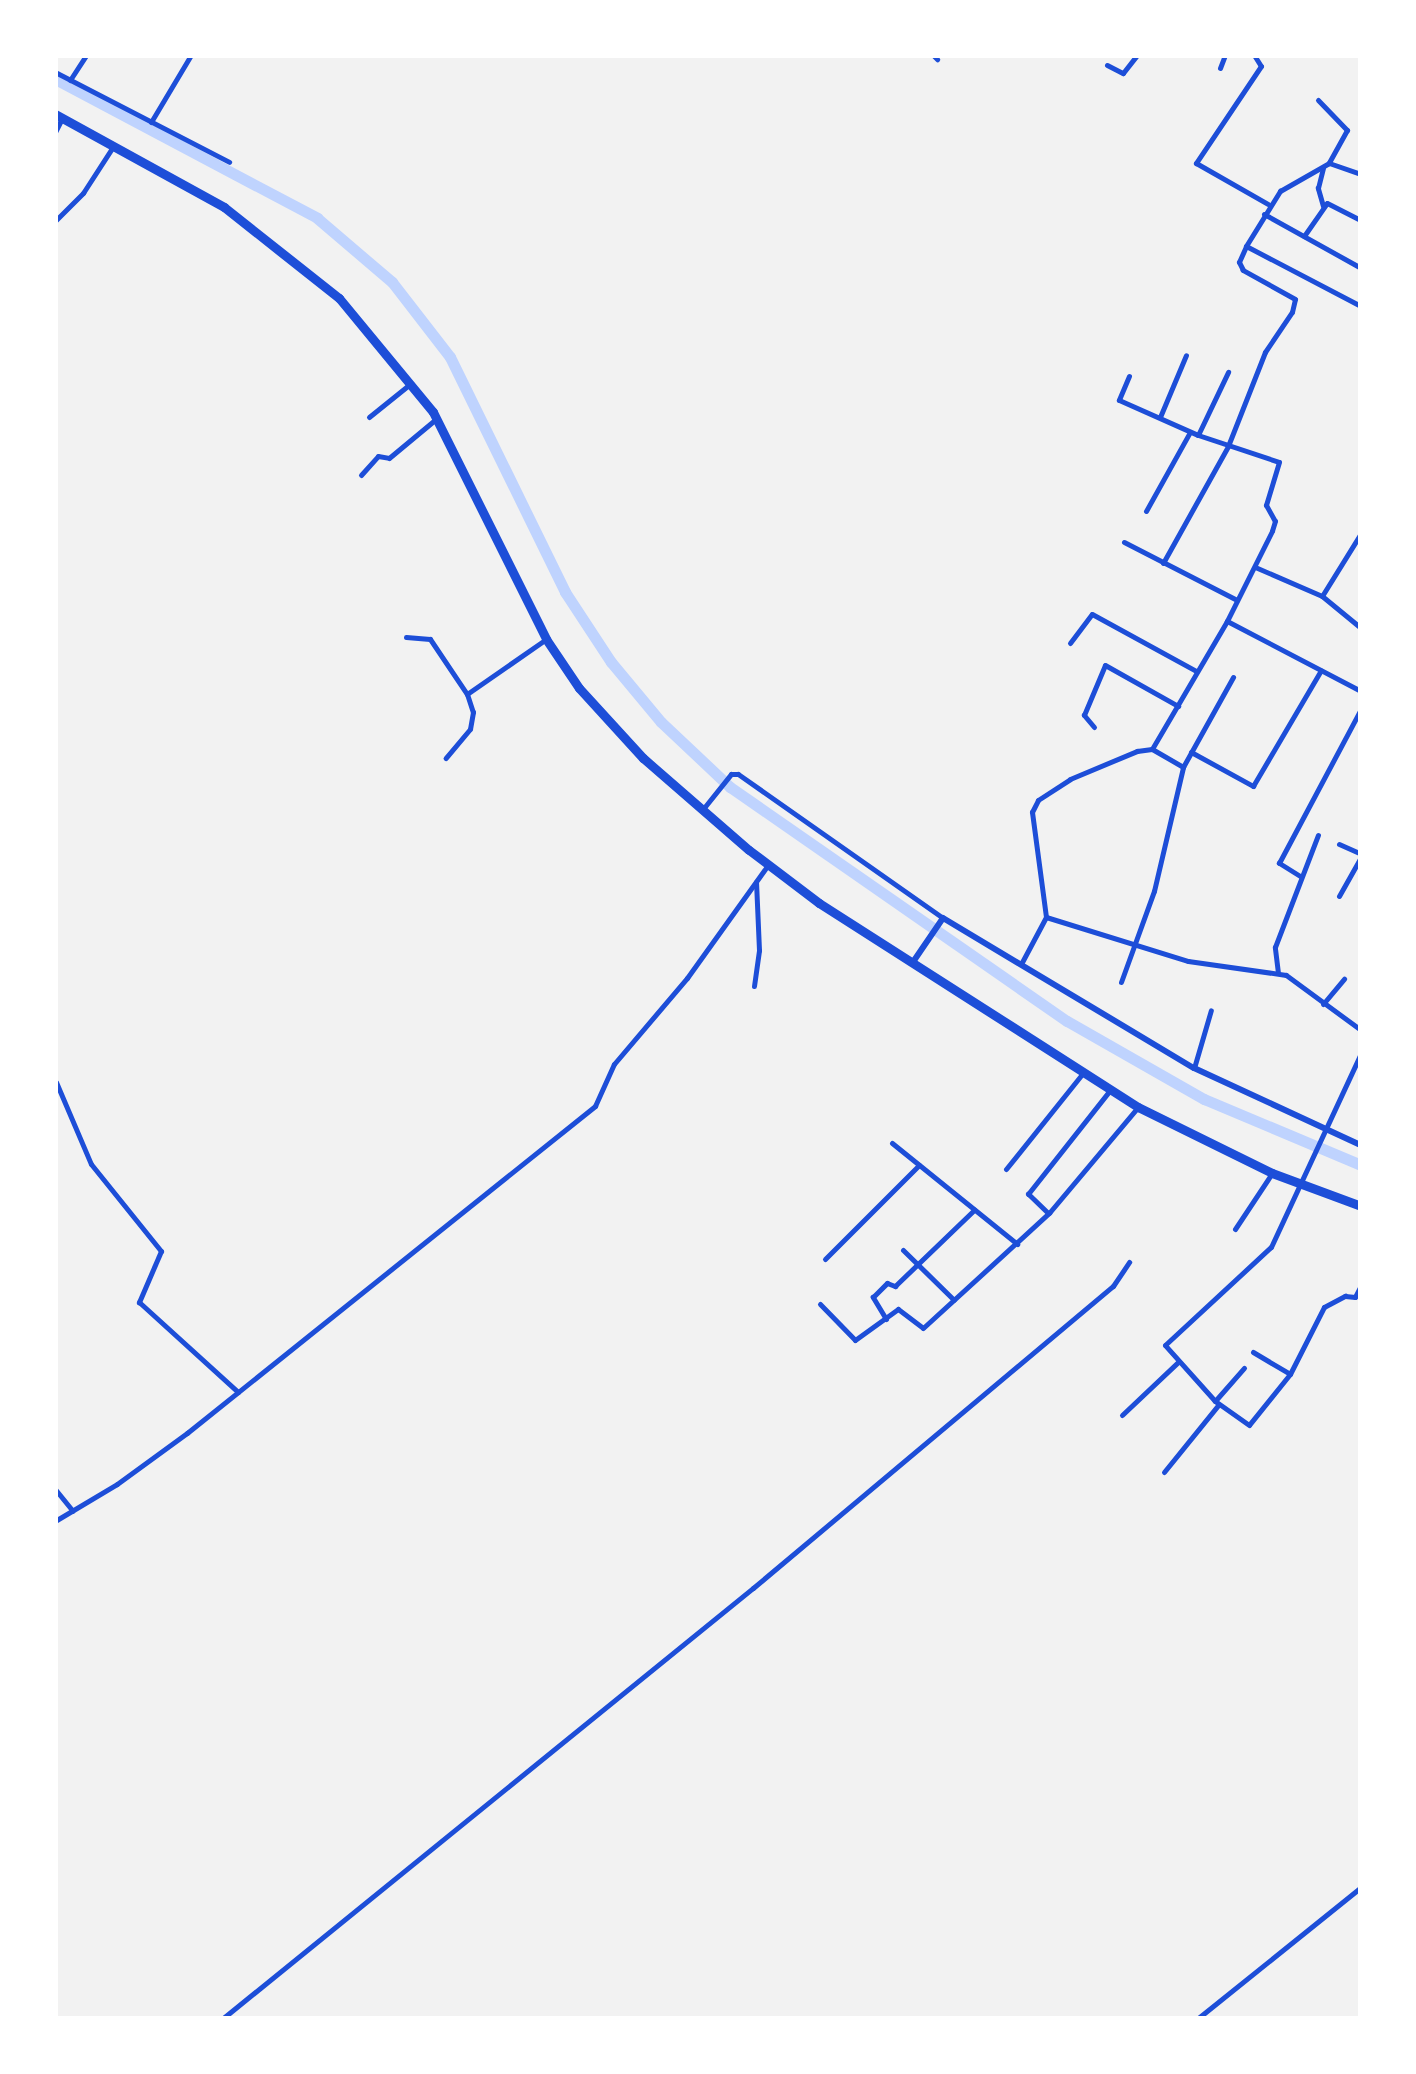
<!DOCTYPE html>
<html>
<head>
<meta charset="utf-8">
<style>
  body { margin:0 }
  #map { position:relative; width:1416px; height:2074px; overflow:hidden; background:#f2f2f2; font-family:"Crimson Pro",serif }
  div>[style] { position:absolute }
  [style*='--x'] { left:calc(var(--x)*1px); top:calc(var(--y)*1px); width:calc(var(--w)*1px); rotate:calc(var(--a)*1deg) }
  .canal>* { height:11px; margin:-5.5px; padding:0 5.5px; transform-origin:5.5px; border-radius:5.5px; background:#bfd3fe }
  .minor>* { height:5px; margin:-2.5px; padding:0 2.5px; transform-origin:2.5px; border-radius:2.5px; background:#1d4ed8 }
  .tertiary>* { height:6px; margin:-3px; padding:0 3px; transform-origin:3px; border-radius:3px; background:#1d4ed8 }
  .primary>* { height:9px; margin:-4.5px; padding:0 4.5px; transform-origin:4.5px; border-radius:4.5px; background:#1d4ed8 }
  span { translate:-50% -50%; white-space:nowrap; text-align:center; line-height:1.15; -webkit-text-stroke:8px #fff; paint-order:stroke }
  .frame { position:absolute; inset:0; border:58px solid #fff; pointer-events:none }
</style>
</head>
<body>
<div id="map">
  <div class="canal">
    <i style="--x:55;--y:79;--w:297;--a:27.9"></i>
    <i style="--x:317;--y:218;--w:99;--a:40.5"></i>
    <i style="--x:392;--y:282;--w:95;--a:52.3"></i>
    <i style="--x:450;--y:357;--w:262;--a:63.9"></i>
    <i style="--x:565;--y:592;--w:84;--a:56.7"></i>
    <i style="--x:611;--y:662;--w:78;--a:50.2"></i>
    <i style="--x:661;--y:722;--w:95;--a:43.3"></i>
    <i style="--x:730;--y:787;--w:410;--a:34.8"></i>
    <i style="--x:1067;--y:1021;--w:158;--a:29.7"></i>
    <i style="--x:1204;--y:1099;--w:170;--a:22.8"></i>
  </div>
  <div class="minor">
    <i style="--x:933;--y:55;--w:6;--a:45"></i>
    <i style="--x:1254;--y:55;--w:13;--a:58"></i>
    <i style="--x:1261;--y:66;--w:117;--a:123.8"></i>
    <i style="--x:1196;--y:163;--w:83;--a:29.7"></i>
    <i style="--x:1107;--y:65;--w:18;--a:27"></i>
    <i style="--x:1123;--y:73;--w:23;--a:-52"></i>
    <i style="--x:1220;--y:68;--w:14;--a:-69"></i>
    <i style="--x:55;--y:72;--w:196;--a:27.3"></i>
    <i style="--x:70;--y:80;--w:30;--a:-57"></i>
    <i style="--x:1318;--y:100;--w:42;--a:46"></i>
    <i style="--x:1347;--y:130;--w:38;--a:119"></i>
    <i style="--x:151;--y:122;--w:78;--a:-59.2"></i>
    <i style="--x:55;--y:132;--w:16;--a:-63"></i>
    <i style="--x:1323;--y:206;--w:19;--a:-106"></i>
    <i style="--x:1318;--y:188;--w:21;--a:-76"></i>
    <i style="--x:1264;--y:214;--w:111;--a:29.1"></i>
    <i style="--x:55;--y:221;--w:40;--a:-45"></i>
    <i style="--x:83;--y:193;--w:57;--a:-57.1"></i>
    <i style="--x:1304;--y:236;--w:40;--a:-55.1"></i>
    <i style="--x:1327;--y:203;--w:38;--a:27"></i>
    <i style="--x:1246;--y:246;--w:130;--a:27.6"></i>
    <i style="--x:1129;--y:376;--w:26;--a:113"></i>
    <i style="--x:1119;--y:400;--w:86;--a:23.9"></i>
    <i style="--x:1198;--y:435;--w:85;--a:18.4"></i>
    <i style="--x:1279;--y:462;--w:45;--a:106.8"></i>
    <i style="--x:1266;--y:505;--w:18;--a:61"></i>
    <i style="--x:1275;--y:521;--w:10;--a:107"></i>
    <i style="--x:1272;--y:531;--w:101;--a:116.6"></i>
    <i style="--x:1227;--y:621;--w:148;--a:120.4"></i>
    <i style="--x:369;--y:417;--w:53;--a:-38.8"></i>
    <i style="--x:1160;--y:417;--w:67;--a:-67.2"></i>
    <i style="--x:1198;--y:435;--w:70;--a:-64.5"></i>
    <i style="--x:361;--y:475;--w:25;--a:-48"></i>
    <i style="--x:378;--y:456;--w:11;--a:10"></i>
    <i style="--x:389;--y:458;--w:61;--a:-39.7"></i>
    <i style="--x:1146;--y:511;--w:90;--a:-60.9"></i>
    <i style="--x:1124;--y:542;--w:127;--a:27.2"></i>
    <i style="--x:1163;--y:563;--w:134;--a:-60.9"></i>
    <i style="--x:1228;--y:446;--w:101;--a:-68.5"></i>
    <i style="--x:1265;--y:352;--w:48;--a:-56"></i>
    <i style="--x:1292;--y:312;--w:13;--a:-77"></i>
    <i style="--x:1295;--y:299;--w:60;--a:-150.9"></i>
    <i style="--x:1243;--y:270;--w:9;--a:-117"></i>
    <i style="--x:1239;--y:262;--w:17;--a:-66"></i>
    <i style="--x:1246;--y:246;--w:65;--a:-58.3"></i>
    <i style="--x:1280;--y:191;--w:56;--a:-29.7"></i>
    <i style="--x:1329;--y:163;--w:34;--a:19"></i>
    <i style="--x:1255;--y:567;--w:73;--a:23.4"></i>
    <i style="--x:1322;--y:596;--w:50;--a:39.4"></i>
    <i style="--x:1322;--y:596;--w:74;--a:-58.2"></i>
    <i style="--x:1227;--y:621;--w:151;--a:27.6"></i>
    <i style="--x:406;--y:637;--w:24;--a:5"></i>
    <i style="--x:430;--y:639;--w:66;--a:56.1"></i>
    <i style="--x:467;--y:694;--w:19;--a:72"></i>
    <i style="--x:473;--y:712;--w:17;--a:100"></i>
    <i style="--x:470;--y:729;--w:38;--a:130"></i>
    <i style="--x:1070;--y:643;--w:36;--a:-53"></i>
    <i style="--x:1092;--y:614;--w:119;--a:28.7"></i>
    <i style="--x:467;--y:694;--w:96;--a:-34.8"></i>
    <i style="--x:1094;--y:727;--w:16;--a:-130"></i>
    <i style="--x:1084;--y:715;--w:54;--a:-67.2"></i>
    <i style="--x:1105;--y:665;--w:84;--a:29.3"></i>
    <i style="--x:1191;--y:752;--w:71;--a:28.7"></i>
    <i style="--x:1253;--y:786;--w:134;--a:-59.6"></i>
    <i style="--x:703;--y:809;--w:45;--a:-51.3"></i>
    <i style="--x:731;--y:774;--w:7;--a:0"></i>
    <i style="--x:738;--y:774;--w:251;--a:35.1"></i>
    <i style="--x:1339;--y:844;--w:24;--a:24"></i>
    <i style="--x:1300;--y:876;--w:25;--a:-148"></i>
    <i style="--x:1279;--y:863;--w:174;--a:-62"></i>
    <i style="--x:1339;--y:896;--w:45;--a:-60.6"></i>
    <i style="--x:1046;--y:917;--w:149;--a:17.2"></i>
    <i style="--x:1188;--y:961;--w:99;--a:8.1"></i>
    <i style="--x:1286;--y:975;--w:93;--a:36.3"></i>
    <i style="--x:1021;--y:964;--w:53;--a:-62"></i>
    <i style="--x:1046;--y:917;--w:106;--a:-97.6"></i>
    <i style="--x:1032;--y:812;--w:13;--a:-63"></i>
    <i style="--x:1038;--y:800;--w:38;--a:-33"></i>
    <i style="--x:1070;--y:779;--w:73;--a:-22.7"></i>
    <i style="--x:1137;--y:751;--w:15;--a:-8"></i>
    <i style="--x:1152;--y:749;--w:36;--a:30"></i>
    <i style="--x:1278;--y:973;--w:26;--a:-97"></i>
    <i style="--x:1275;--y:947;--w:120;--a:-69"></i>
    <i style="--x:1121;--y:982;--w:97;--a:-70.1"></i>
    <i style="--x:1154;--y:891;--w:127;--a:-76.8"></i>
    <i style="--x:1183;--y:767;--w:103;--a:-60.9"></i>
    <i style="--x:754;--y:986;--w:36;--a:-82"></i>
    <i style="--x:759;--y:950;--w:68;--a:-92.5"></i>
    <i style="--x:1323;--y:1004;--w:33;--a:-50"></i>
    <i style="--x:1194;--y:1068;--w:60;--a:-73.7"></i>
    <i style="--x:56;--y:1082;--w:89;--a:66.9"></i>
    <i style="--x:91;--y:1164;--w:112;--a:51.2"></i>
    <i style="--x:161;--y:1251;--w:56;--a:113.3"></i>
    <i style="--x:139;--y:1302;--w:134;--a:42.3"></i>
    <i style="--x:892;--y:1143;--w:161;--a:38.9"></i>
    <i style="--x:1006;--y:1169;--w:123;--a:-51.3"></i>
    <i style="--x:1048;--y:1213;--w:28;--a:-136"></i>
    <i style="--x:1028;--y:1194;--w:132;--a:-51.7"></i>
    <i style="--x:1235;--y:1229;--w:67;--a:-56.5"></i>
    <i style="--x:903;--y:1250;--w:71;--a:44.4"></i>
    <i style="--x:825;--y:1259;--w:133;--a:-45"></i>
    <i style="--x:820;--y:1304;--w:50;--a:45.8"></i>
    <i style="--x:855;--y:1340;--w:53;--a:-35.8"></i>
    <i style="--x:898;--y:1309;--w:31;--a:37"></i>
    <i style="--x:923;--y:1328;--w:171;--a:-42.4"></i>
    <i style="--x:1049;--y:1213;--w:138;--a:-50"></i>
    <i style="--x:886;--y:1319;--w:26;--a:-121"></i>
    <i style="--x:873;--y:1297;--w:20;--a:-45"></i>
    <i style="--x:887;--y:1283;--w:9;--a:21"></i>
    <i style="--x:895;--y:1286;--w:110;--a:-43.9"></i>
    <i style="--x:1253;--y:1352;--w:43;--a:30.7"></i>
    <i style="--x:1290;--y:1374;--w:65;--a:128.8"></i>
    <i style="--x:1249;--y:1425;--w:42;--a:-144.8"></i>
    <i style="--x:1215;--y:1401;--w:75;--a:-131.8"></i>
    <i style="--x:1165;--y:1345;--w:144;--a:-42.8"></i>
    <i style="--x:1271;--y:1247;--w:214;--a:-65.1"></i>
    <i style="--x:1290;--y:1374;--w:75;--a:-63.1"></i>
    <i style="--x:1324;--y:1307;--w:24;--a:-28"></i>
    <i style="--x:1345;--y:1296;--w:10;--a:6"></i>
    <i style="--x:1355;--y:1297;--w:13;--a:-63"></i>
    <i style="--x:1215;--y:1401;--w:44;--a:-48.7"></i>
    <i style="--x:1122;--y:1415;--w:77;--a:-43.4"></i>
    <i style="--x:1164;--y:1472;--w:87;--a:-51"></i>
    <i style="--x:55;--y:1489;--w:28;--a:51"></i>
    <i style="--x:55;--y:1521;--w:72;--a:-30.8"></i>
    <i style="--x:117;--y:1484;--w:87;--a:-36.1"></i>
    <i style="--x:187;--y:1433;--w:523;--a:-38.71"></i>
    <i style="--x:595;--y:1106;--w:46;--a:-65.7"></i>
    <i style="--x:614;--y:1064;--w:113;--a:-49.7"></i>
    <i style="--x:687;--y:978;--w:139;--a:-54.4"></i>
    <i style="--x:222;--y:2019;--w:684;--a:-39.07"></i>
    <i style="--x:753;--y:1588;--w:470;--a:-40"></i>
    <i style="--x:1113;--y:1286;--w:29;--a:-56"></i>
    <i style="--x:1197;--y:2019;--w:211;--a:-38.8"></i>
  </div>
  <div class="tertiary">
    <i style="--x:913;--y:962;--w:53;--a:-55.7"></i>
    <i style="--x:943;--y:918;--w:292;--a:30.9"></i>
    <i style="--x:1194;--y:1068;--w:184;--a:24.8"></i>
  </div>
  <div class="primary">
    <i style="--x:55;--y:114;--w:193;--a:28.8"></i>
    <i style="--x:224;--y:207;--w:147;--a:38.4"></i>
    <i style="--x:339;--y:298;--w:148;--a:50.5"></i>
    <i style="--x:433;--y:412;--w:254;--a:63.5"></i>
    <i style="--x:546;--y:639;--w:59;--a:56"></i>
    <i style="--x:579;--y:688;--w:95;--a:47.6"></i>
    <i style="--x:643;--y:758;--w:140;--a:41"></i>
    <i style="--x:749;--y:850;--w:88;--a:37.1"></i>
    <i style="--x:819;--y:903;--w:379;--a:32.6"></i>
    <i style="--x:1138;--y:1107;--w:149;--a:26.2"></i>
    <i style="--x:1272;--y:1173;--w:95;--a:20.3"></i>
  </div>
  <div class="frame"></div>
</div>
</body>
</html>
